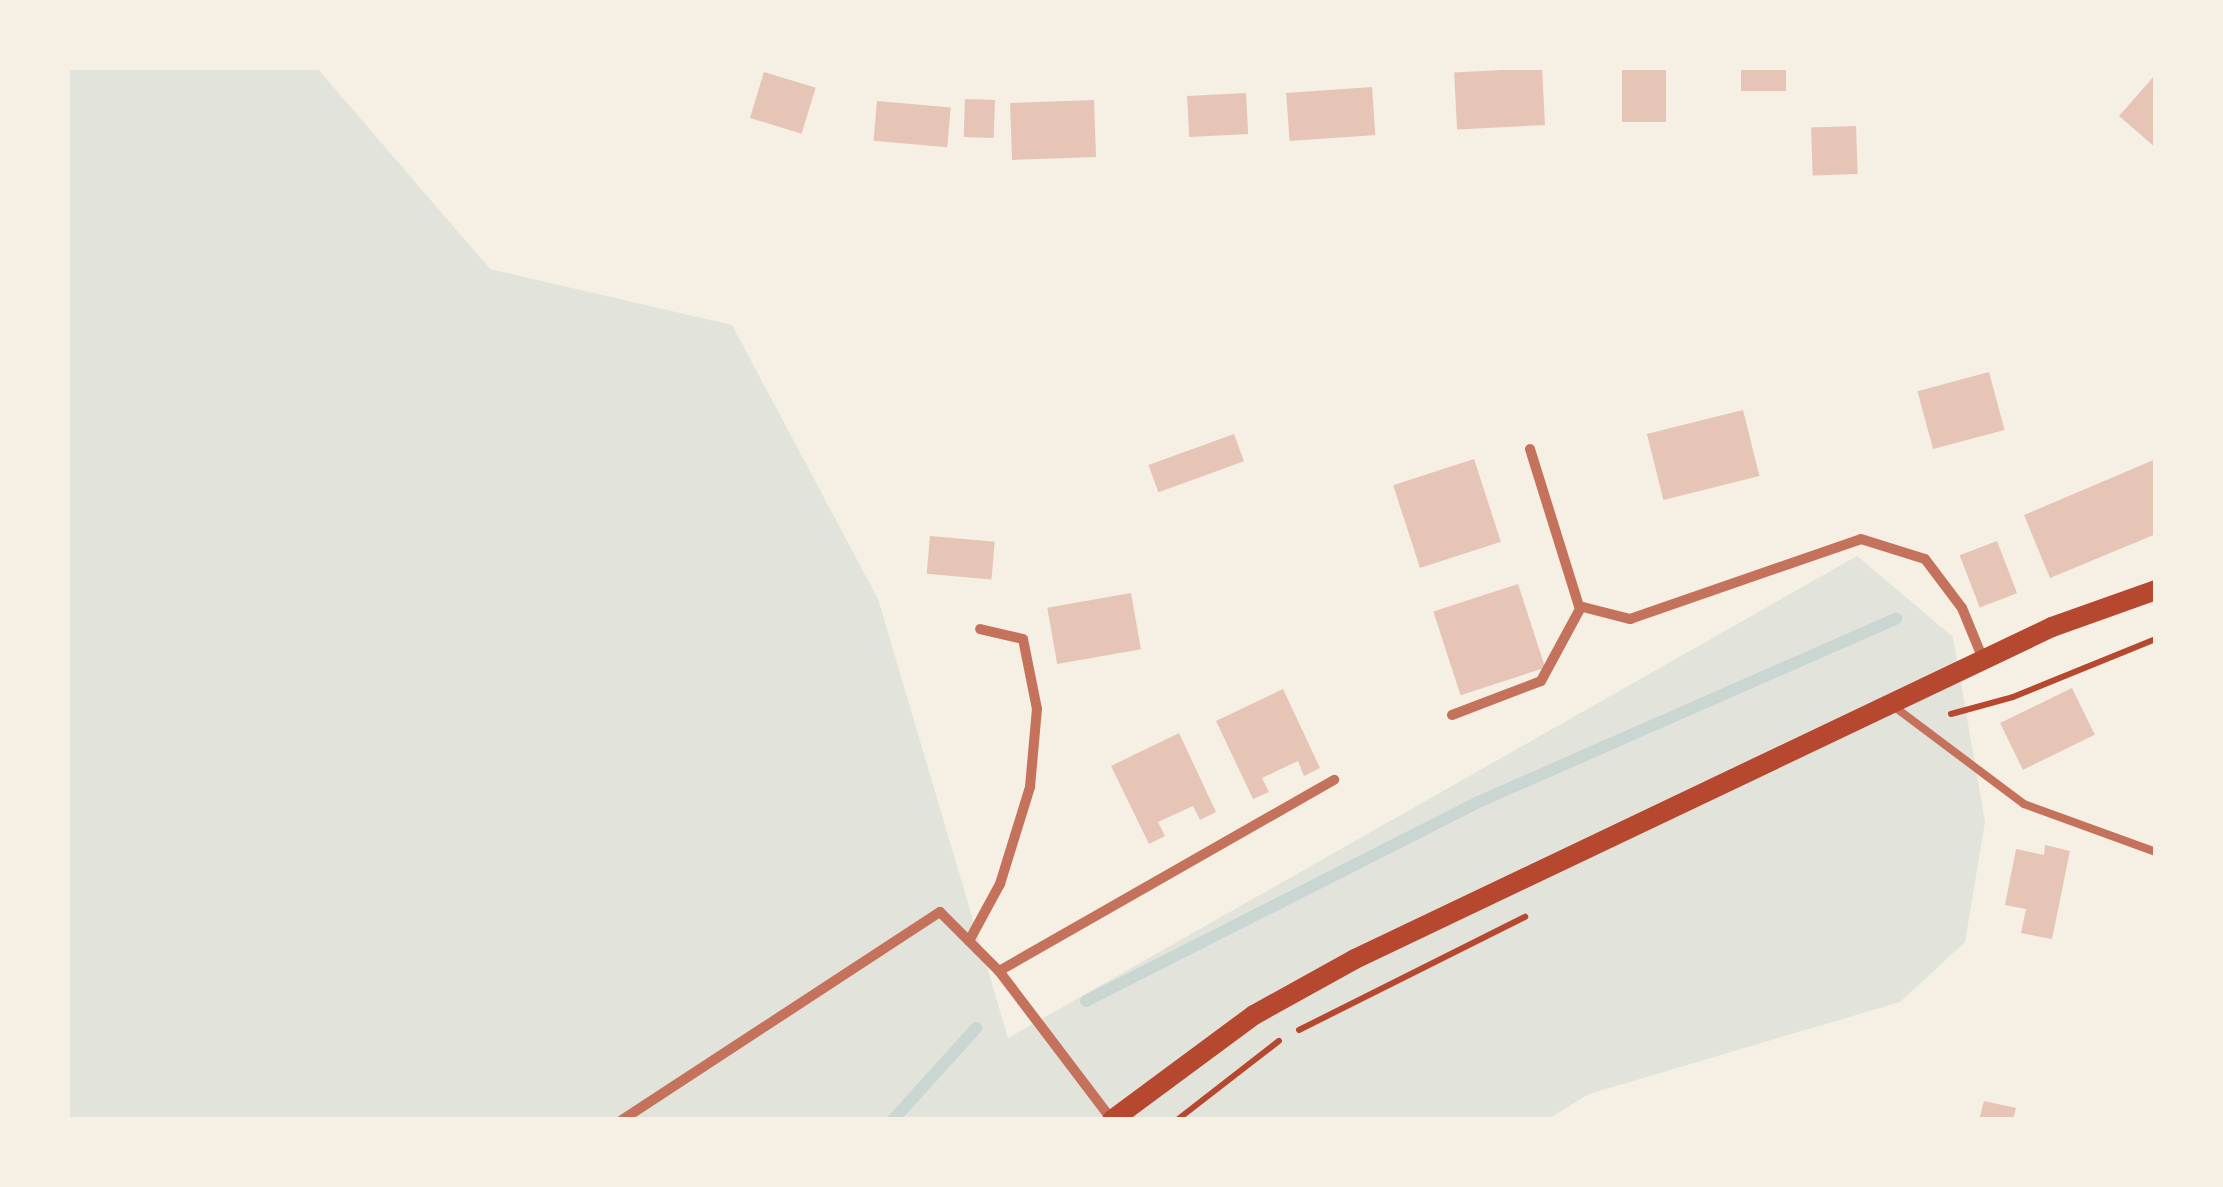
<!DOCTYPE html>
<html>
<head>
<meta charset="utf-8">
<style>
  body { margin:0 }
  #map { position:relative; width:2223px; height:1187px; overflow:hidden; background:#f6efe4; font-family:Arial,sans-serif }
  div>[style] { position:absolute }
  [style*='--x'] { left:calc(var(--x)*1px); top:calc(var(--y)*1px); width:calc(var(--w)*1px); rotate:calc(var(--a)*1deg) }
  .green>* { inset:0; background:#e2e4dc }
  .stream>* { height:12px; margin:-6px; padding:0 6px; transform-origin:6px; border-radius:6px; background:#c9d6d2 }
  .building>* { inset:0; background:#e6c5b7; transform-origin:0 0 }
  .path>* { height:6px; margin:-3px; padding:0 3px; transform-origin:3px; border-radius:3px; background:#b5482f }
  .service>* { height:8px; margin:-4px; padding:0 4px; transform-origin:4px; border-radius:4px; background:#c5725c }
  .minor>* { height:10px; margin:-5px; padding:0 5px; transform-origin:5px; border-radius:5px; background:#c5725c }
  .secondary>* { height:20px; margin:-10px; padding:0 10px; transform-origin:10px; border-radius:10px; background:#b5482f }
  span { translate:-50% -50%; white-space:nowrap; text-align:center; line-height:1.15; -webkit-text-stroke:8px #f6efe4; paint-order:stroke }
  .frame { position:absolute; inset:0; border:70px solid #f6efe4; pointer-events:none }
</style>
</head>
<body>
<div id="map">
  <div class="green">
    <i style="clip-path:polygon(68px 68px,317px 68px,490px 269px,732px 325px,878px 599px,1008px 1038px,1857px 556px,1953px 637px,1985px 822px,1965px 942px,1900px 1002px,1589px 1094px,1548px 1119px,68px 1119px)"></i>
  </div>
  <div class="stream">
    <i style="--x:1086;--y:1001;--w:437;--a:-26.9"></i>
    <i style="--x:1476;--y:803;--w:459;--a:-23.7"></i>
    <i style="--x:893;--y:1120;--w:124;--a:-47.9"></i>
  </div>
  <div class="building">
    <i style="left:1542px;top:68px;width:57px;height:88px;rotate:87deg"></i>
    <i style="left:1622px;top:68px;width:44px;height:54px"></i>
    <i style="left:1741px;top:68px;width:45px;height:23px"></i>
    <i style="left:764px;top:72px;width:54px;height:48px;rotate:17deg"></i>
    <i style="clip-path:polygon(2156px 74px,2156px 148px,2119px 116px)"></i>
    <i style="left:1372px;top:87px;width:48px;height:86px;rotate:86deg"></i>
    <i style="left:1246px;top:93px;width:41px;height:59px;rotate:87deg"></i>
    <i style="left:965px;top:99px;width:30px;height:38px;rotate:2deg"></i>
    <i style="left:1094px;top:100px;width:57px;height:84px;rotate:88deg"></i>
    <i style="left:877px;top:101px;width:74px;height:40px;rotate:5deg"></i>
    <i style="left:1856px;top:126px;width:48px;height:45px;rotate:88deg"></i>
    <i style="left:1989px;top:372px;width:60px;height:74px;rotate:75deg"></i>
    <i style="left:1743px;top:410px;width:68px;height:99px;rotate:76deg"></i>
    <i style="left:1234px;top:434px;width:29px;height:91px;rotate:70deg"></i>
    <i style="left:1474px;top:459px;width:87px;height:85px;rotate:72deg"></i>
    <i style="clip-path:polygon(2156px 459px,2156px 534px,2050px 578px,2024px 515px)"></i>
    <i style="left:930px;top:536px;width:65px;height:38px;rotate:5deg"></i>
    <i style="left:1997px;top:541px;width:56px;height:40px;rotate:69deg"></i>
    <i style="left:1518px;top:584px;width:88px;height:89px;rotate:72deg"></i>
    <i style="left:1131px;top:593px;width:57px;height:85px;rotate:80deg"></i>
    <i style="left:2072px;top:688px;width:52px;height:80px;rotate:64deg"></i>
    <i style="clip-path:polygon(1283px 689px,1320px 768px,1304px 776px,1298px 761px,1262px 778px,1269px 792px,1253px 799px,1216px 721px)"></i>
    <i style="clip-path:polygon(1179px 733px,1216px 812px,1200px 820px,1193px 806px,1158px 822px,1165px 836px,1149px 844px,1111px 766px)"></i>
    <i style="clip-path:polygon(2045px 845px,2070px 851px,2052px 939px,2021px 933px,2026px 909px,2005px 905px,2016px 849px,2044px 855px)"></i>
    <i style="clip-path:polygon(1984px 1101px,2016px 1108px,2013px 1120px,1979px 1120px)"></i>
  </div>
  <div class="path">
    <i style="--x:1951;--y:714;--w:64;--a:-15.3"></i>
    <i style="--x:2013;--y:697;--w:154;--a:-22.1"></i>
    <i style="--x:1299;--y:1030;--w:253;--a:-26.6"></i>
    <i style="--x:1177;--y:1120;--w:129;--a:-37.8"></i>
  </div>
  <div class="service">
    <i style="--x:1892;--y:705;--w:165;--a:36.9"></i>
    <i style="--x:2024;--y:804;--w:140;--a:20"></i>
  </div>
  <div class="minor">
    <i style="--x:1530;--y:449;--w:164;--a:72.7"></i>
    <i style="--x:1579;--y:606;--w:53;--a:14.3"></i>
    <i style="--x:1630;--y:619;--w:244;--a:-19.1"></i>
    <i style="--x:1861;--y:539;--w:67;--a:17.4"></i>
    <i style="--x:1925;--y:559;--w:61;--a:52.9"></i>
    <i style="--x:1962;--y:608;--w:55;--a:67.6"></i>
    <i style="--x:1452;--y:715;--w:95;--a:-20.9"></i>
    <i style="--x:1541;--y:681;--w:84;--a:-61.6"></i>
    <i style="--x:969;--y:941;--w:65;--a:-61.5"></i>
    <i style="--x:1000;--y:884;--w:102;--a:-72.8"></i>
    <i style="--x:1030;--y:787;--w:78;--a:-84.9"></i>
    <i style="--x:1037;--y:709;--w:71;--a:-101.3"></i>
    <i style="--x:1023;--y:639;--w:44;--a:-166.9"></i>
    <i style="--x:999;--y:971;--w:386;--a:-29.7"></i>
    <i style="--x:622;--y:1120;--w:380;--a:-33.2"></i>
    <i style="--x:940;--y:912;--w:83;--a:45"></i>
    <i style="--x:999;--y:971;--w:187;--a:52.8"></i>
  </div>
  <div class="secondary">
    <i style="--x:1112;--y:1120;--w:177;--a:-36.5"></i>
    <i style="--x:1254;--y:1015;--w:115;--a:-29"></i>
    <i style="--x:1355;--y:959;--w:772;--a:-25.47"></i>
    <i style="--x:2052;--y:627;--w:110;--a:-19.6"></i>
  </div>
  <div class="frame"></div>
</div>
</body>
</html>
